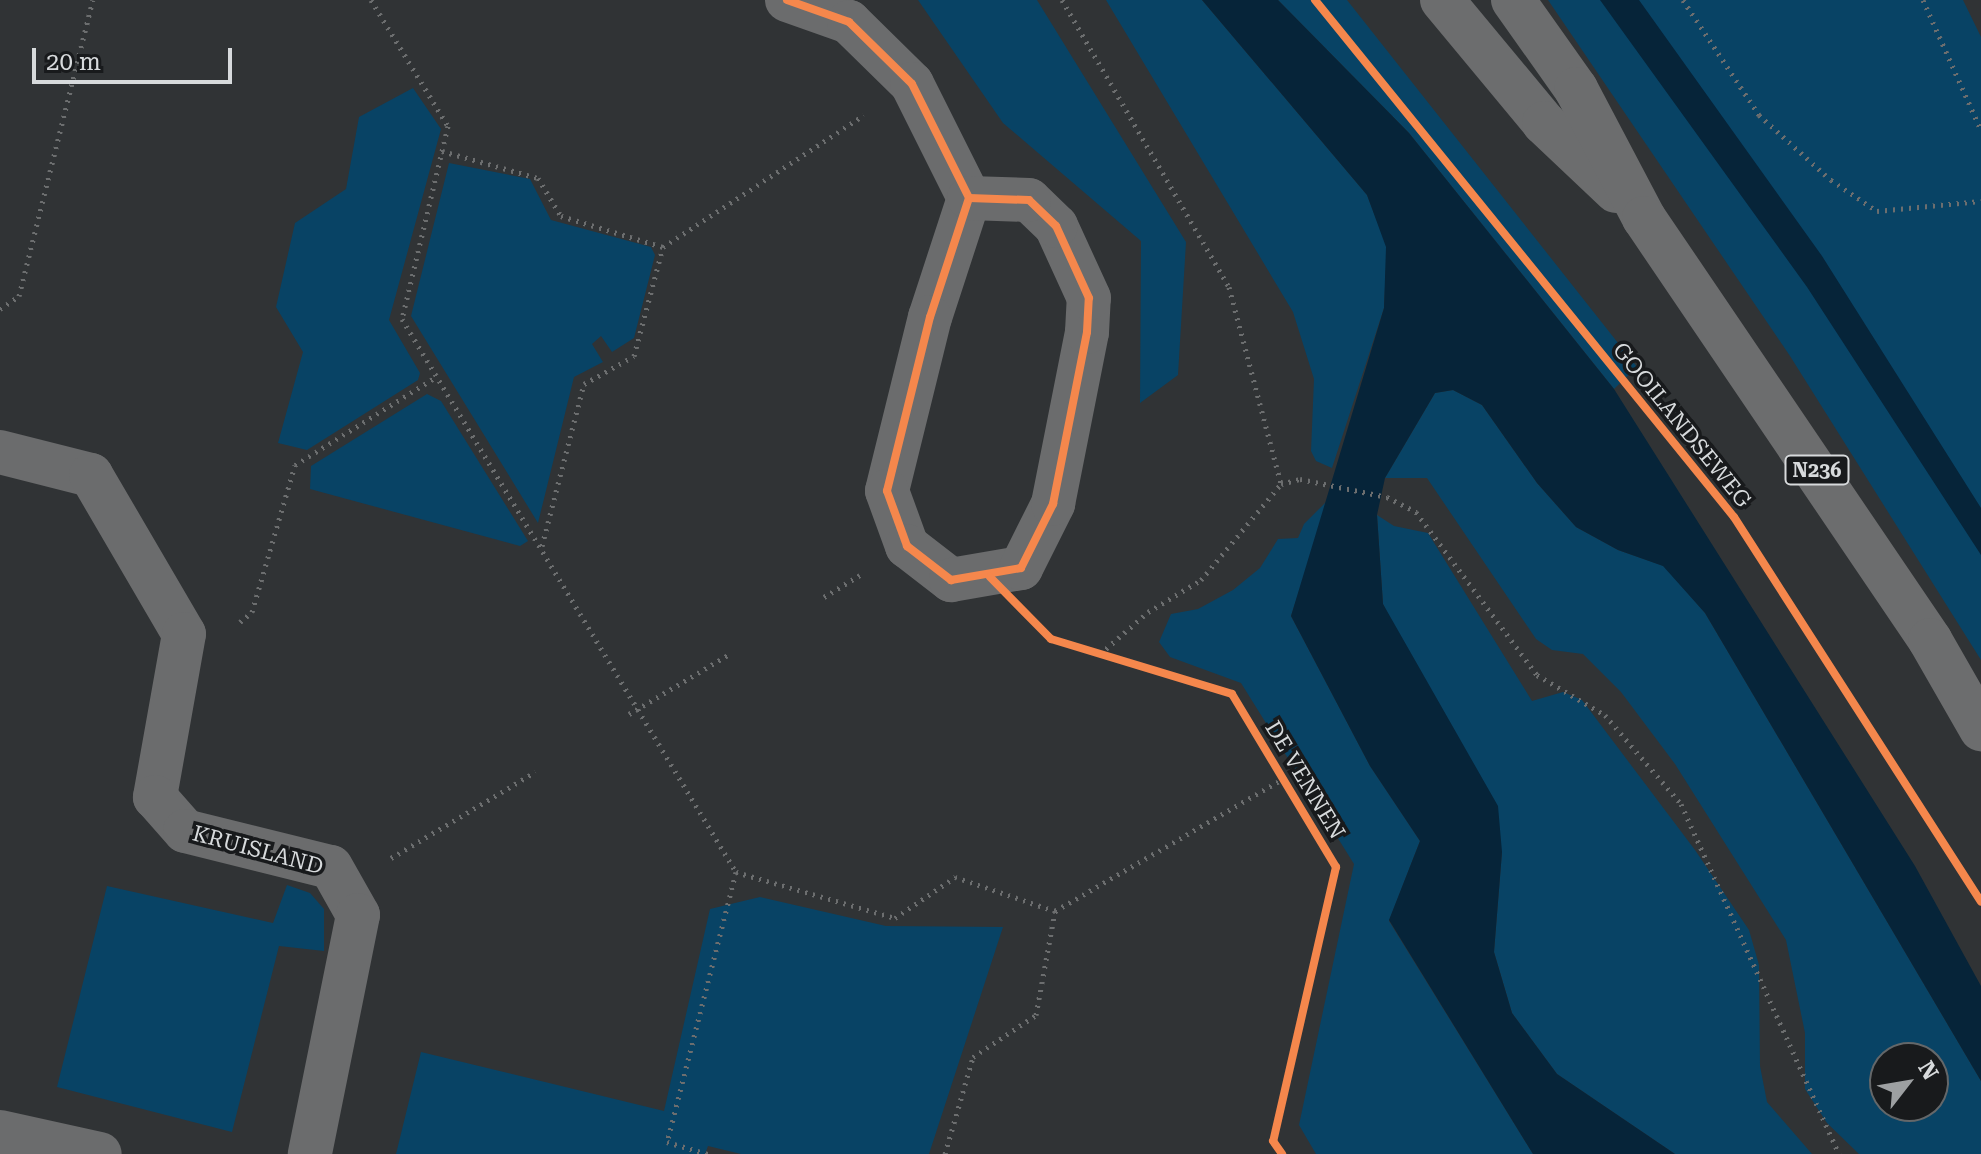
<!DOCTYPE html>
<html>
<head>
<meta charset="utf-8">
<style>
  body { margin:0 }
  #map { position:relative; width:1981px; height:1154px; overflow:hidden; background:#303335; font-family:"Roboto Serif",serif }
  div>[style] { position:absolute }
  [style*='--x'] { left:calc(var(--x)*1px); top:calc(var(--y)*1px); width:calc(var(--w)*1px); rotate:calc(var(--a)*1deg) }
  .green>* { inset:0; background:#084365 }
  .water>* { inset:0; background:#062439 }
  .path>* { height:5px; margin-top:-2.5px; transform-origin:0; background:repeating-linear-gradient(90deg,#6c6e6f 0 2px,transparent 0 8px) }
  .street>* { height:44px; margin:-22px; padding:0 22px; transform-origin:22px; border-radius:22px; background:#6b6c6d }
  .primary>* { height:44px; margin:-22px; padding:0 22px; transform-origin:22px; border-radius:22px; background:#6c6d6e }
  .cycleway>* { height:8px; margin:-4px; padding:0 4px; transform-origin:4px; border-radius:4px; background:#f5874c }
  span { translate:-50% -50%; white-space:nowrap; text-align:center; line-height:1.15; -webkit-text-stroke:7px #181a1c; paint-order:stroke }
  .shield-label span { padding:2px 6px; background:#181a1c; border:2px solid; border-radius:6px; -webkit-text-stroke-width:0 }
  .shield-label { font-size:20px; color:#d7dadc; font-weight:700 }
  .street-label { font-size:22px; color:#d7dadc }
  .north { position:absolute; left:1869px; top:1042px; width:80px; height:80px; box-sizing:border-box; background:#181a1c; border:2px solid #646769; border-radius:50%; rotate:59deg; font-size:22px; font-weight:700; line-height:32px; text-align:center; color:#d7dadc }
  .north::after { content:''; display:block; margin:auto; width:28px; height:36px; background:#9da0a2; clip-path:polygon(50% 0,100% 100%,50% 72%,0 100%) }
  .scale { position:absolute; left:32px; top:48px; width:200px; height:36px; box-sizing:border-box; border:4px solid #d7dadc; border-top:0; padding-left:10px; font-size:24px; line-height:28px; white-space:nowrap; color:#d7dadc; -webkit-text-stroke:6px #181a1c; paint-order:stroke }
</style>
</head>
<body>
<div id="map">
  <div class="green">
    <i style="clip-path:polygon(918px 0,1037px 0,1186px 242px,1178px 375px,1140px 403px,1141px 241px,1003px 123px)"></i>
    <i style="clip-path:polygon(1106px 0,1202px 0,1367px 195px,1387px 247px,1384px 308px,1332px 468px,1316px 461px,1311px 451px,1314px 379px,1293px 312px)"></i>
    <i style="clip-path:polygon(1278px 0,1347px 0,1637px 367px,1614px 389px,1409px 133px)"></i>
    <i style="clip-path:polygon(1548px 0,1963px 0,1981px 37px,1981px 660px,1790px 356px)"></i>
    <i style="clip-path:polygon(413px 88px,441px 129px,389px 320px,420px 373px,418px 380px,307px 450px,278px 443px,303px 352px,276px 307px,295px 223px,346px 189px,359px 117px)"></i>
    <i style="clip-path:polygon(449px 163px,530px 179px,551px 220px,651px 247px,655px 255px,634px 338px,612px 352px,601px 336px,592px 344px,603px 362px,574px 377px,538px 523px,411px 316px)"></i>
    <i style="clip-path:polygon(evenodd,1453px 390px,1482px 405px,1537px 483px,1576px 527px,1618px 550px,1664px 566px,1705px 613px,1981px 1081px,1981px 1154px,1859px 1154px,1827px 1123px,1805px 1089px,1805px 1033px,1786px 940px,1675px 764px,1621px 692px,1583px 654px,1552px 650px,1536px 639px,1427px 478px,1385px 478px,1435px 393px,1453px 390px,1885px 1058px,1933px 1058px,1933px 1106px,1885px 1106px,1885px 1058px)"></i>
    <i style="clip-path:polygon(427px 394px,441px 401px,528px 541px,520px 546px,310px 489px,311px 466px)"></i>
    <i style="clip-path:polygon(1329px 499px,1291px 616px,1370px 766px,1420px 841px,1389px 921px,1533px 1154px,1316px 1154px,1299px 1125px,1354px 864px,1241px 683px,1170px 657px,1159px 642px,1171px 614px,1198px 609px,1233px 590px,1260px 568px,1278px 539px,1298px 538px,1304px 524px)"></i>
    <i style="clip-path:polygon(1377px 515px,1394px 526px,1428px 533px,1532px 701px,1563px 692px,1582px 700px,1695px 850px,1749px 930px,1759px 965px,1760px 1066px,1767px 1102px,1812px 1154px,1675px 1154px,1557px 1074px,1512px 1013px,1494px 952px,1502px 852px,1383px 604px)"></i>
    <i style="clip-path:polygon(287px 885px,310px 893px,324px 909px,324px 951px,279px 946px,232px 1132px,57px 1087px,107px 886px,273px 923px)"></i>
    <i style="clip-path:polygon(760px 897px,886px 926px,1003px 927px,929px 1154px,741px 1154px,708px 1146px,705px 1154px,396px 1154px,421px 1052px,664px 1111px,710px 909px)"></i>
  </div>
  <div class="water">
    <i style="clip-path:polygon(1202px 0,1278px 0,1409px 133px,1614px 389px,1915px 866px,1981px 986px,1981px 1081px,1705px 613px,1663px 566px,1618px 550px,1576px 527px,1537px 483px,1482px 405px,1453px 390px,1435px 393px,1385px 478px,1377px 515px,1383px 604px,1498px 806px,1502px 852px,1494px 952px,1512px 1013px,1557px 1074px,1675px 1154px,1533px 1154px,1389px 920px,1420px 841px,1370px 766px,1291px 616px,1384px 308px,1386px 247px,1367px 195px)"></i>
    <i style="clip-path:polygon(1600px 0,1639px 0,1822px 256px,1981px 508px,1981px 555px,1807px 287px)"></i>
  </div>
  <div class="path">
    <i style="--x:371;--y:0;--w:148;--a:58.6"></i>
    <i style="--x:448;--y:126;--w:198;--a:103.4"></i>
    <i style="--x:402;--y:319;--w:646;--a:58.87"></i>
    <i style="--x:736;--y:872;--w:279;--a:104.3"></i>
    <i style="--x:667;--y:1142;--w:43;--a:16.3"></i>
    <i style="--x:1062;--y:0;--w:332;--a:59.8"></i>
    <i style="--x:1229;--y:287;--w:204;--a:75.2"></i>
    <i style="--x:1683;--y:0;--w:138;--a:56.5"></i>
    <i style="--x:1759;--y:115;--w:97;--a:42.1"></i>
    <i style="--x:1831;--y:180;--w:55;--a:34"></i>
    <i style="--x:1877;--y:211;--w:104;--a:-5.5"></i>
    <i style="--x:1923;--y:0;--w:142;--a:66"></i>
    <i style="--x:442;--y:151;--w:100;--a:15.7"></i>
    <i style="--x:538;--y:178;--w:44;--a:58.8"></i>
    <i style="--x:561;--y:216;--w:107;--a:16.9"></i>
    <i style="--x:0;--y:309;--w:23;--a:-34"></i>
    <i style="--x:19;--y:296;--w:305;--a:-76"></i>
    <i style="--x:542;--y:546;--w:167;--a:-75.5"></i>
    <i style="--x:584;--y:384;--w:57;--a:-29.2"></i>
    <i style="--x:634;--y:356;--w:113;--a:-75.1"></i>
    <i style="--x:663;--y:247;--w:240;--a:-33.3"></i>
    <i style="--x:824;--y:597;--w:42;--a:-31.4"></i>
    <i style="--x:240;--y:622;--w:16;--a:-40"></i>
    <i style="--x:252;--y:612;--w:153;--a:-73.7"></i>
    <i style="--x:295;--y:465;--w:166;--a:-32"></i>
    <i style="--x:1100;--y:654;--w:64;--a:-41.2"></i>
    <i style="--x:1148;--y:612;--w:62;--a:-31.1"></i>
    <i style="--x:1201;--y:580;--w:125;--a:-50.2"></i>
    <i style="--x:1281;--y:484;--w:20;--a:-15"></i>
    <i style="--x:1300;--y:479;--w:89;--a:11.7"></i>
    <i style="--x:1387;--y:497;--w:33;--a:27"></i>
    <i style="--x:1416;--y:512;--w:203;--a:53.4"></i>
    <i style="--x:1537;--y:675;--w:79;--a:30.5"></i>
    <i style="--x:1605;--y:715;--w:117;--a:49.5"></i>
    <i style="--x:1681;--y:804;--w:384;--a:65.7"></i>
    <i style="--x:629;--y:714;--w:115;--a:-30.8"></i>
    <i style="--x:391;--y:858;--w:168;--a:-30.8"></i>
    <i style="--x:736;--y:872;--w:166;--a:16.1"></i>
    <i style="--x:895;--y:918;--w:73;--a:-34.3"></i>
    <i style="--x:955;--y:877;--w:106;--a:18.8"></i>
    <i style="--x:1055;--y:911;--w:263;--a:-30.1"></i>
    <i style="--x:945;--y:1154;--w:101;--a:-73.9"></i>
    <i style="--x:973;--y:1057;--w:76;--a:-33.7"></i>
    <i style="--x:1036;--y:1015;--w:106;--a:-79.6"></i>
  </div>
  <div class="street">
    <i style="--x:787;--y:0;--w:66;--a:19.5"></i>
    <i style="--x:849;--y:22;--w:88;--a:44.5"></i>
    <i style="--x:912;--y:84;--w:127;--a:63.4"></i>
    <i style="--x:969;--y:198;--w:125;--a:108.1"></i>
    <i style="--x:930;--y:317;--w:179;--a:103.9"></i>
    <i style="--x:887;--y:491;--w:59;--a:70"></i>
    <i style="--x:907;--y:546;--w:56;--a:37.7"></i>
    <i style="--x:951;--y:580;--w:71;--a:-9.7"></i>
    <i style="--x:1021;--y:568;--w:72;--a:-63.4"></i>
    <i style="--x:1053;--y:504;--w:175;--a:-78.8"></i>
    <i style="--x:1087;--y:332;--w:34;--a:-87"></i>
    <i style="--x:1089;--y:298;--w:79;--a:-114.6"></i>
    <i style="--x:1056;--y:226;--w:37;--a:-136"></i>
    <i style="--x:1029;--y:200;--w:60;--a:-178.1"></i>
    <i style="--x:0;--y:452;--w:94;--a:14.2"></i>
    <i style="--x:91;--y:475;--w:184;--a:59.7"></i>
    <i style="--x:184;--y:634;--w:166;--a:100.1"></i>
    <i style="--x:155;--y:797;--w:45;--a:48.6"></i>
    <i style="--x:185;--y:831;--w:150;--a:13.9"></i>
    <i style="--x:331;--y:867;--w:55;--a:60.6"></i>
    <i style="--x:358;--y:915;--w:244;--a:101.4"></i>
    <i style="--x:0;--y:1132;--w:102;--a:12.4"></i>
  </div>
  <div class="primary">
    <i style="--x:1442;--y:0;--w:160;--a:50.3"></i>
    <i style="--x:1544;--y:123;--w:99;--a:43.4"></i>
    <i style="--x:1513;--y:0;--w:109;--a:54.7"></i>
    <i style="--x:1576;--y:89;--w:146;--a:62.2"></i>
    <i style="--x:1644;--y:218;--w:510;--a:55.87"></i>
    <i style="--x:1930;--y:640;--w:103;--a:60.2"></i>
  </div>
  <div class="cycleway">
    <i style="--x:787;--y:0;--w:66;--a:19.5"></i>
    <i style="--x:849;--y:22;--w:88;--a:44.5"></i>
    <i style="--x:912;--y:84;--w:127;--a:63.4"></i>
    <i style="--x:969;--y:198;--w:125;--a:108.1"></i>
    <i style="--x:930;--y:317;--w:179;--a:103.9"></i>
    <i style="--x:887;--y:491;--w:59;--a:70"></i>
    <i style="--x:907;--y:546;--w:56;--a:37.7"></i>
    <i style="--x:951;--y:580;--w:71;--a:-9.7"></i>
    <i style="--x:1021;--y:568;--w:72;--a:-63.4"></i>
    <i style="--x:1053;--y:504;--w:175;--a:-78.8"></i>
    <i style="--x:1087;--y:332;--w:34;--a:-87"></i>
    <i style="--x:1089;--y:298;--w:79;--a:-114.6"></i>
    <i style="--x:1056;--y:226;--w:37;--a:-136"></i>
    <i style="--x:1029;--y:200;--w:60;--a:-178.1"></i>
    <i style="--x:1315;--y:0;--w:665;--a:50.98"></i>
    <i style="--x:1734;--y:517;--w:457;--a:57.3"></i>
    <i style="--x:990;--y:577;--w:87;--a:45.5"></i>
    <i style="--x:1051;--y:639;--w:189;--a:16.9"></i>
    <i style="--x:1232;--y:694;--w:202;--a:59"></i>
    <i style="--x:1336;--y:867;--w:281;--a:102.9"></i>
    <i style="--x:1273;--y:1141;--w:16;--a:55"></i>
  </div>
  <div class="shield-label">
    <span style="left:1817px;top:470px">N236</span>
  </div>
  <div class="street-label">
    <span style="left:1682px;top:425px;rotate:51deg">GOOILANDSEWEG</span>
    <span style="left:1305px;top:780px;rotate:59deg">DE VENNEN</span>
    <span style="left:258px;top:850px;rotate:15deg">KRUISLAND</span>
  </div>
  <div class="north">N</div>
  <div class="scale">20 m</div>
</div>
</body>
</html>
